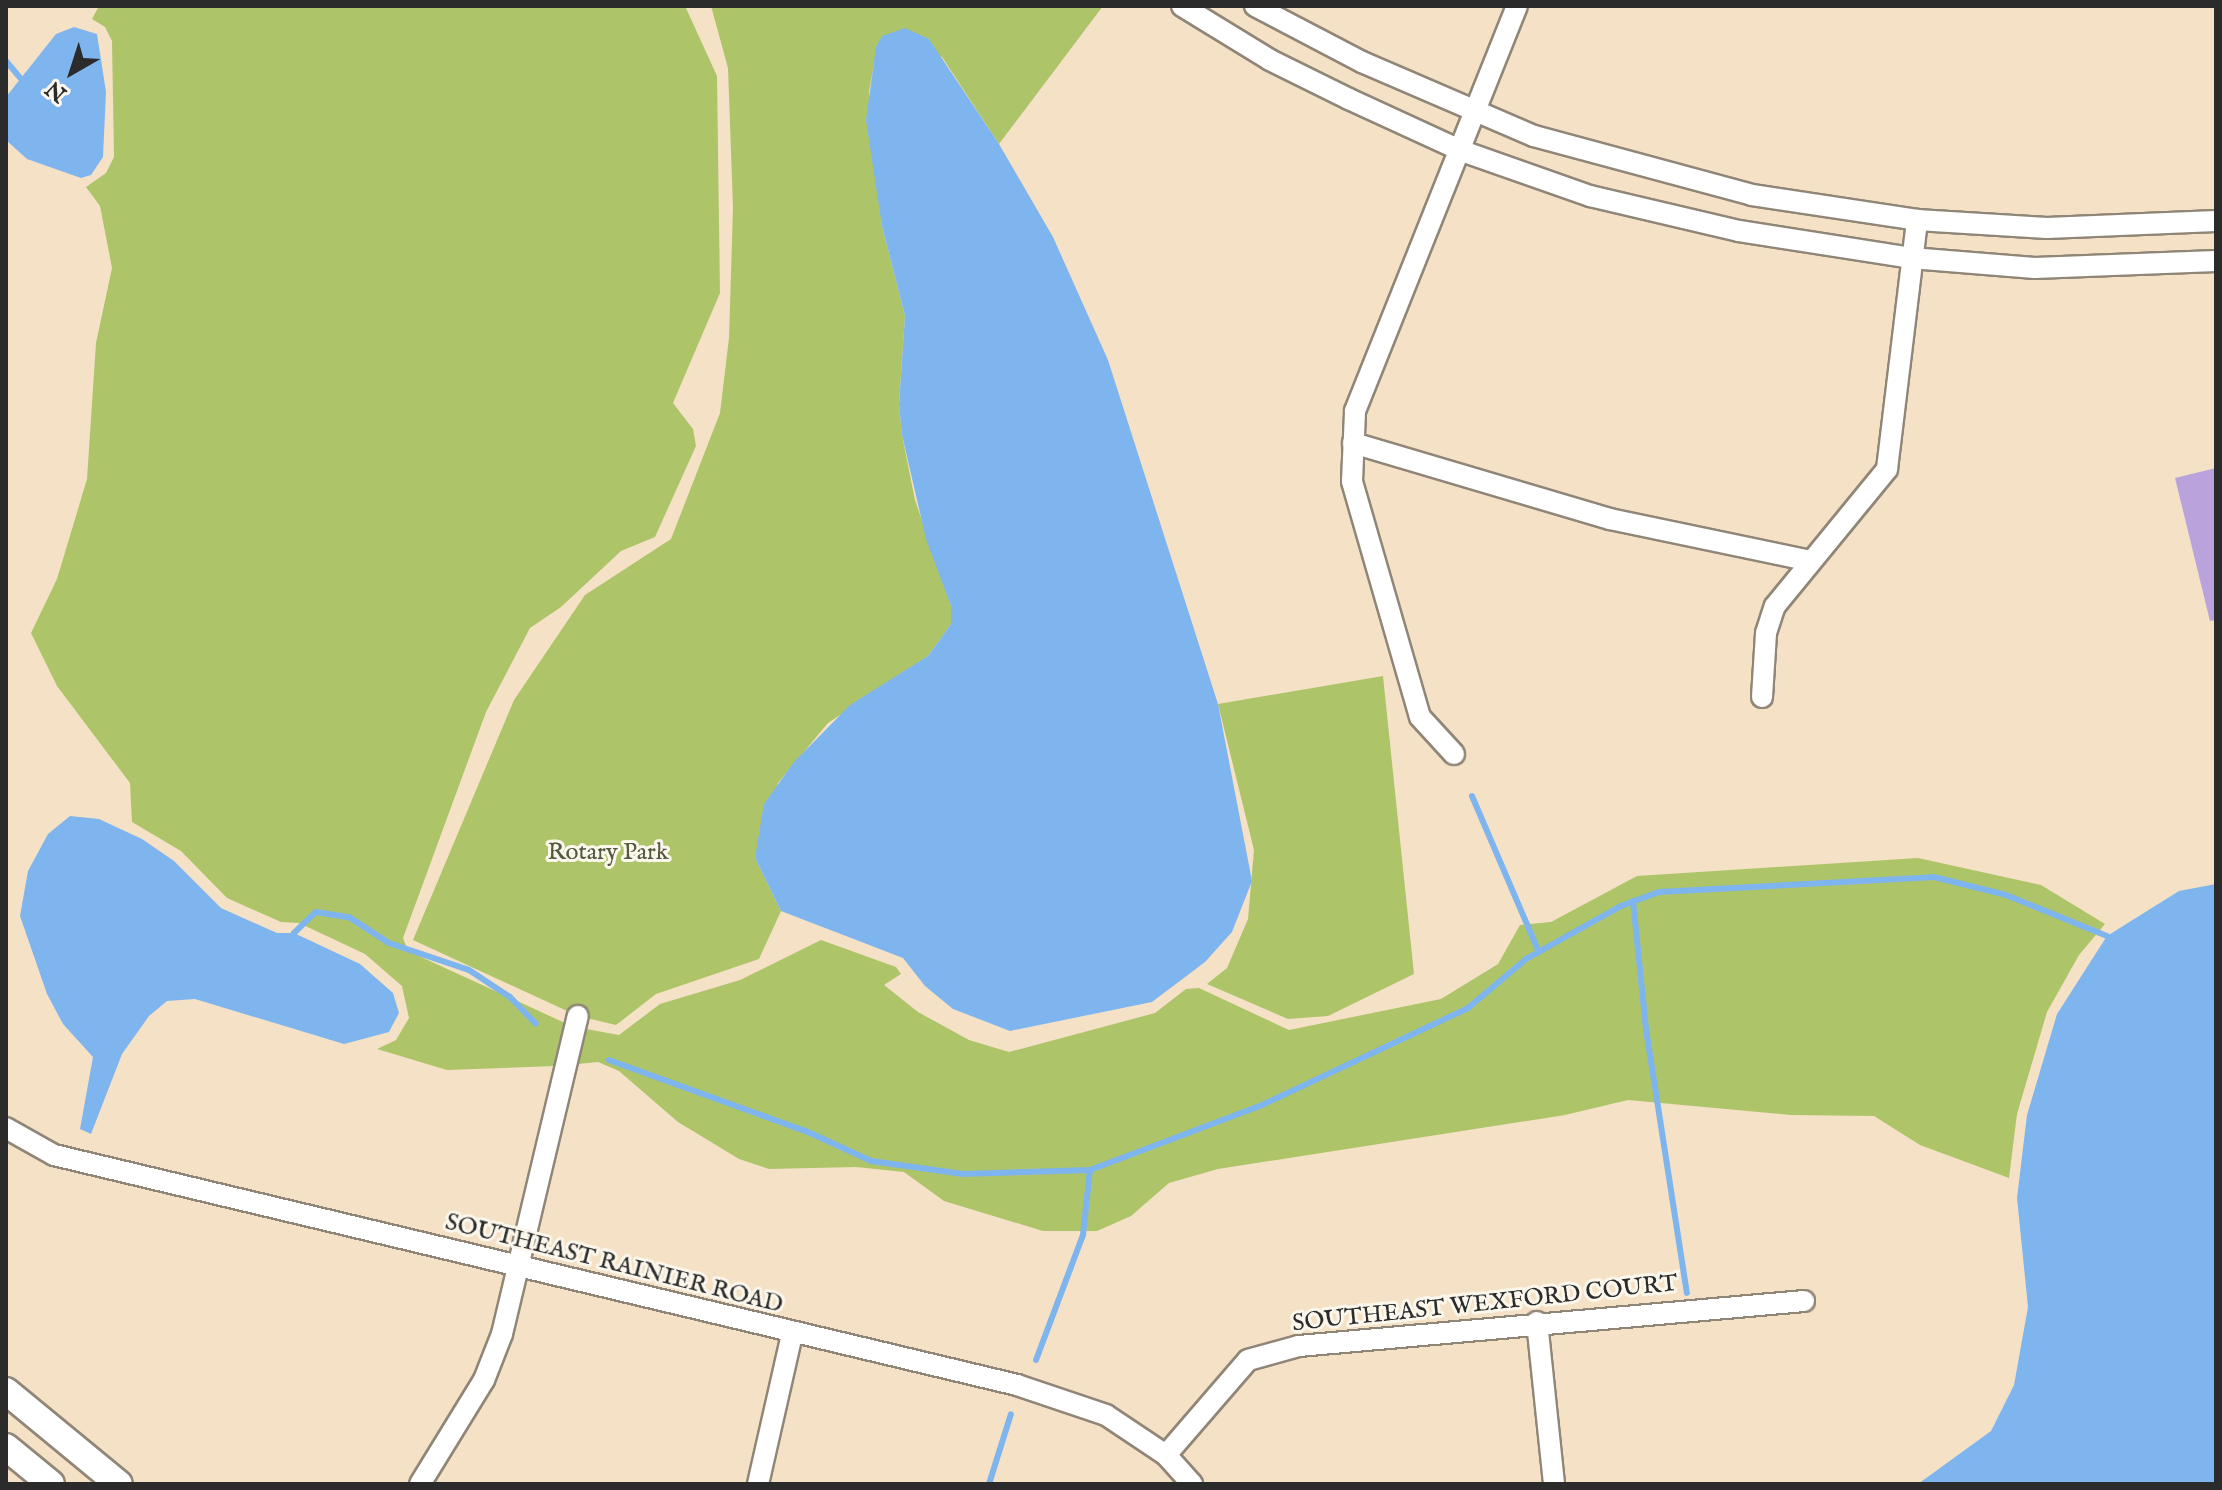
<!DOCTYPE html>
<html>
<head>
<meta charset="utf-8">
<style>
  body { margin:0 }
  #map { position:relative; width:2222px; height:1490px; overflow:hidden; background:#f5e1c6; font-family:"IM FELL English",serif }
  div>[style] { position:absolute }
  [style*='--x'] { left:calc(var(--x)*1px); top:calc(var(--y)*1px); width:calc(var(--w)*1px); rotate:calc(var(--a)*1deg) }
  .green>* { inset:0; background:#aec469 }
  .water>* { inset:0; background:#7fb5ee }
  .stream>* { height:6px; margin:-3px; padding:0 3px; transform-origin:3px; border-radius:3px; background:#7fb5ee }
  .building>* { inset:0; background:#baa3dc }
  .roads { filter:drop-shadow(2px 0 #908678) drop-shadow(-2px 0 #908678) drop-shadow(0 2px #908678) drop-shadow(0 -2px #908678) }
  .minor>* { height:20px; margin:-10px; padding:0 10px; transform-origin:10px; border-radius:10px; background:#fff }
  .major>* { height:26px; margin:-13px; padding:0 13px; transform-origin:13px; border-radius:13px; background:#fff }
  span { translate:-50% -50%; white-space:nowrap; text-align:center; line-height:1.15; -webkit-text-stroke:6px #fbf7ec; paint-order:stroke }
  .park-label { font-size:24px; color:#52593e }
  .street-label { font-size:24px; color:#2b2b2b }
  .frame { position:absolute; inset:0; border:8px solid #2b2b2b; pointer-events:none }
  .north { position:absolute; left:32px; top:32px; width:80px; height:80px; -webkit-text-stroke:6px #fbf7ec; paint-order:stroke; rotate:219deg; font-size:22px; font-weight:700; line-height:32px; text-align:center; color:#2b2b2b }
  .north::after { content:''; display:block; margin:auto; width:28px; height:36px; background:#2b2b2b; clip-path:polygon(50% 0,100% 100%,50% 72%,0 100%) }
</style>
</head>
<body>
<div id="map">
  <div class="green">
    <i style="clip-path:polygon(99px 6px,685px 6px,717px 76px,720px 293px,673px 403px,693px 429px,696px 446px,655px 537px,621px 551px,561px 607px,530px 628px,486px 712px,403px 938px,408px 951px,565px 1023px,556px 1066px,447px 1070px,377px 1049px,396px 1040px,409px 1018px,402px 986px,365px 954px,299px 923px,281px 922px,227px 898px,181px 851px,132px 822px,130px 783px,57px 686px,31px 633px,57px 579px,87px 479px,96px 343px,112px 268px,100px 206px,86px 187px,106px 173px,114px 157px,112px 41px,105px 27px,92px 19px)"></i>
    <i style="clip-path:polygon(711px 6px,1103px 6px,999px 144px,942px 57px,877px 46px,869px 92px,882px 226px,905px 316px,899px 404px,902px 435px,915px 500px,951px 606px,951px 624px,928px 656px,828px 723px,778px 783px,755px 858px,781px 911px,759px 959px,656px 994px,616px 1025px,578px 1016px,413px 940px,514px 700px,585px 595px,671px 539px,720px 413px,729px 338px,733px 208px,728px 68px)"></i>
    <i style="clip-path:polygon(1383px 676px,1414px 974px,1328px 1016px,1288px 1019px,1207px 984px,1227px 968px,1248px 919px,1254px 850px,1218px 704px)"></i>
    <i style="clip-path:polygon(1918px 858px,2041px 885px,2105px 924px,2079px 955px,2047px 1012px,2017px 1114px,2009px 1178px,1920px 1145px,1874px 1116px,1791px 1115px,1628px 1100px,1565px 1115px,1218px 1169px,1169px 1183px,1131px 1216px,1097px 1231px,1043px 1231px,944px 1201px,904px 1172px,856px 1167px,769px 1169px,739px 1159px,678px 1122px,619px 1071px,598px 1062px,578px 1064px,586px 1029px,619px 1035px,660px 1004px,740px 980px,821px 940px,896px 967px,901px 974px,884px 985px,918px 1012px,969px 1040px,1009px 1052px,1155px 1013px,1186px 989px,1199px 988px,1289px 1030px,1441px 999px,1498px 964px,1520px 925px,1551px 922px,1637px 876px)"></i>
  </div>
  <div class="water">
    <i style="clip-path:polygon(74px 27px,97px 34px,106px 92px,103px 157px,91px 175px,81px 178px,27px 159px,6px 140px,6px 97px,56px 34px)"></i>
    <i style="clip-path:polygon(905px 28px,929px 39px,999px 144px,1053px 237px,1108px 360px,1218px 704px,1252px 881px,1232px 932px,1205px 962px,1152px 1002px,1010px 1031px,953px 1009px,925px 986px,903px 958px,781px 911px,755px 858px,764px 804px,794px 762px,850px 705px,928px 656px,951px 624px,951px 606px,926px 539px,902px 435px,899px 404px,905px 316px,882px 226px,866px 120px,876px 47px,882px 36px)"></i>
    <i style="clip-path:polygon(70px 816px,99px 819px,142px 839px,174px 861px,221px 908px,277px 933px,294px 933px,360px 964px,393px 993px,399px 1013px,389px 1032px,344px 1044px,195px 999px,167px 1001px,149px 1016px,122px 1054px,91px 1134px,80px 1129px,93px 1057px,63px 1024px,47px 994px,20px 916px,28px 871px,48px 834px)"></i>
    <i style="clip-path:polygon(2216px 884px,2216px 1484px,1918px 1484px,1991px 1431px,2014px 1385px,2028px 1307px,2017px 1198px,2027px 1115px,2057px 1014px,2107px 936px,2179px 891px)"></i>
  </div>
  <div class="stream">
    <i style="--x:6;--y:61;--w:23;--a:50"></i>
    <i style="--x:1472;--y:796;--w:170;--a:66.8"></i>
    <i style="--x:1633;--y:901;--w:129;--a:84.2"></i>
    <i style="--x:1646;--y:1029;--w:267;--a:81.2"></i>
    <i style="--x:294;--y:933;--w:30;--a:-44"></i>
    <i style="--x:316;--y:912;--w:33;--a:9"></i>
    <i style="--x:349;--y:917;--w:48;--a:33"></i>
    <i style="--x:389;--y:943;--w:84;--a:18.6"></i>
    <i style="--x:469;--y:970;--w:49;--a:33.4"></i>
    <i style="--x:510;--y:997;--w:37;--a:46"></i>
    <i style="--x:609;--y:1060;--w:212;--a:19.9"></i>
    <i style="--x:808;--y:1132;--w:69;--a:24.7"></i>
    <i style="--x:871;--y:1161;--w:93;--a:8"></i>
    <i style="--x:963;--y:1174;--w:127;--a:-1.8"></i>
    <i style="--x:1090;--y:1170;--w:184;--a:-20.7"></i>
    <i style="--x:1262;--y:1105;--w:228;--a:-25.2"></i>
    <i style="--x:1468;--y:1008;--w:76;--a:-40.2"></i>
    <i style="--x:1526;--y:959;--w:109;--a:-29.2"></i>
    <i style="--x:1621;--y:906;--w:40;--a:-20.2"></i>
    <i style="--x:1659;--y:892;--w:275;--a:-3.1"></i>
    <i style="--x:1934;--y:877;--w:74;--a:14"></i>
    <i style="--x:2006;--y:895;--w:109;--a:22.1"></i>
    <i style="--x:1036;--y:1360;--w:134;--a:-69.4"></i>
    <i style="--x:1083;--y:1235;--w:65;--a:-83.9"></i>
    <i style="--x:989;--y:1484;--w:73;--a:-72.6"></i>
  </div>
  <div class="building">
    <i style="clip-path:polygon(2216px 468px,2216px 620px,2210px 621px,2175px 478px)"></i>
  </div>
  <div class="roads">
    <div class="minor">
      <i style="--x:1182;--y:6;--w:103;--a:31.5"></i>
      <i style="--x:1270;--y:60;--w:88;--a:26.3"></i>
      <i style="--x:1349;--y:99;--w:124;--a:24.7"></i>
      <i style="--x:1462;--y:151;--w:136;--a:19.4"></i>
      <i style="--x:1590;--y:196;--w:153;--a:13.2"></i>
      <i style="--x:1739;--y:231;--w:174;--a:8.9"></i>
      <i style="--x:1911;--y:258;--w:124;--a:4.6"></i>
      <i style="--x:2035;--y:268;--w:181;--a:-2.2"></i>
      <i style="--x:1255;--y:6;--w:121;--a:27.6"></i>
      <i style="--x:1362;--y:62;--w:187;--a:23.3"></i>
      <i style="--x:1534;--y:136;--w:226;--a:15.1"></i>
      <i style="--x:1752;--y:195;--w:167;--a:8.6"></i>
      <i style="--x:1917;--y:220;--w:130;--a:3.5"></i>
      <i style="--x:2047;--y:228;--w:169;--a:-2.4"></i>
      <i style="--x:1353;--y:443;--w:268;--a:16.5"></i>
      <i style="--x:1610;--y:519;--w:205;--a:11.8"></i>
      <i style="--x:1762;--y:697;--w:64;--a:-86.4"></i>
      <i style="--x:1766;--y:633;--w:28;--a:-72"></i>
      <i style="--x:1775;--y:606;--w:177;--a:-50.7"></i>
      <i style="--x:1887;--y:469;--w:251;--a:-83.1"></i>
      <i style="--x:1454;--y:754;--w:50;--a:-132.6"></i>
      <i style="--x:1420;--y:717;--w:246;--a:-106.1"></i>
      <i style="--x:1352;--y:481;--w:70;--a:-87.5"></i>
      <i style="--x:1355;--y:411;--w:436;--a:-68.2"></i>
      <i style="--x:6;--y:1128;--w:55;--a:29.4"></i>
      <i style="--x:54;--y:1155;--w:990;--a:13.43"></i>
      <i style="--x:1017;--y:1385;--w:94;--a:18.6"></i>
      <i style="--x:1106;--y:1415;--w:72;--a:33.7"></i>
      <i style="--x:1166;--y:1455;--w:39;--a:48"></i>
      <i style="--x:1537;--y:1322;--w:163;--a:84"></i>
      <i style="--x:1166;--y:1455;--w:125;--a:-49.2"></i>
      <i style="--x:1248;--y:1360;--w:53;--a:-15.4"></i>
      <i style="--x:1299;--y:1346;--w:507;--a:-5.09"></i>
      <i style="--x:420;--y:1484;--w:122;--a:-58.4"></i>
      <i style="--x:484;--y:1380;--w:49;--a:-68.6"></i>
      <i style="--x:502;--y:1334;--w:327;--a:-76.6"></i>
      <i style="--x:758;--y:1484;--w:154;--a:-77.2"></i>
    </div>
    <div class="major">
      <i style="--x:6;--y:1391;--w:146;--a:39.5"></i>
      <i style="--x:6;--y:1447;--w:58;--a:39.4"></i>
    </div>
  </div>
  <div class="park-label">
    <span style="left:608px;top:853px">Rotary Park</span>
  </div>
  <div class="street-label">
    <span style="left:614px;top:1264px;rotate:14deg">SOUTHEAST RAINIER ROAD</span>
    <span style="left:1485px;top:1304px;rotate:-6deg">SOUTHEAST WEXFORD COURT</span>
  </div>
  <div class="frame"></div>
  <div class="north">N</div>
</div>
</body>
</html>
